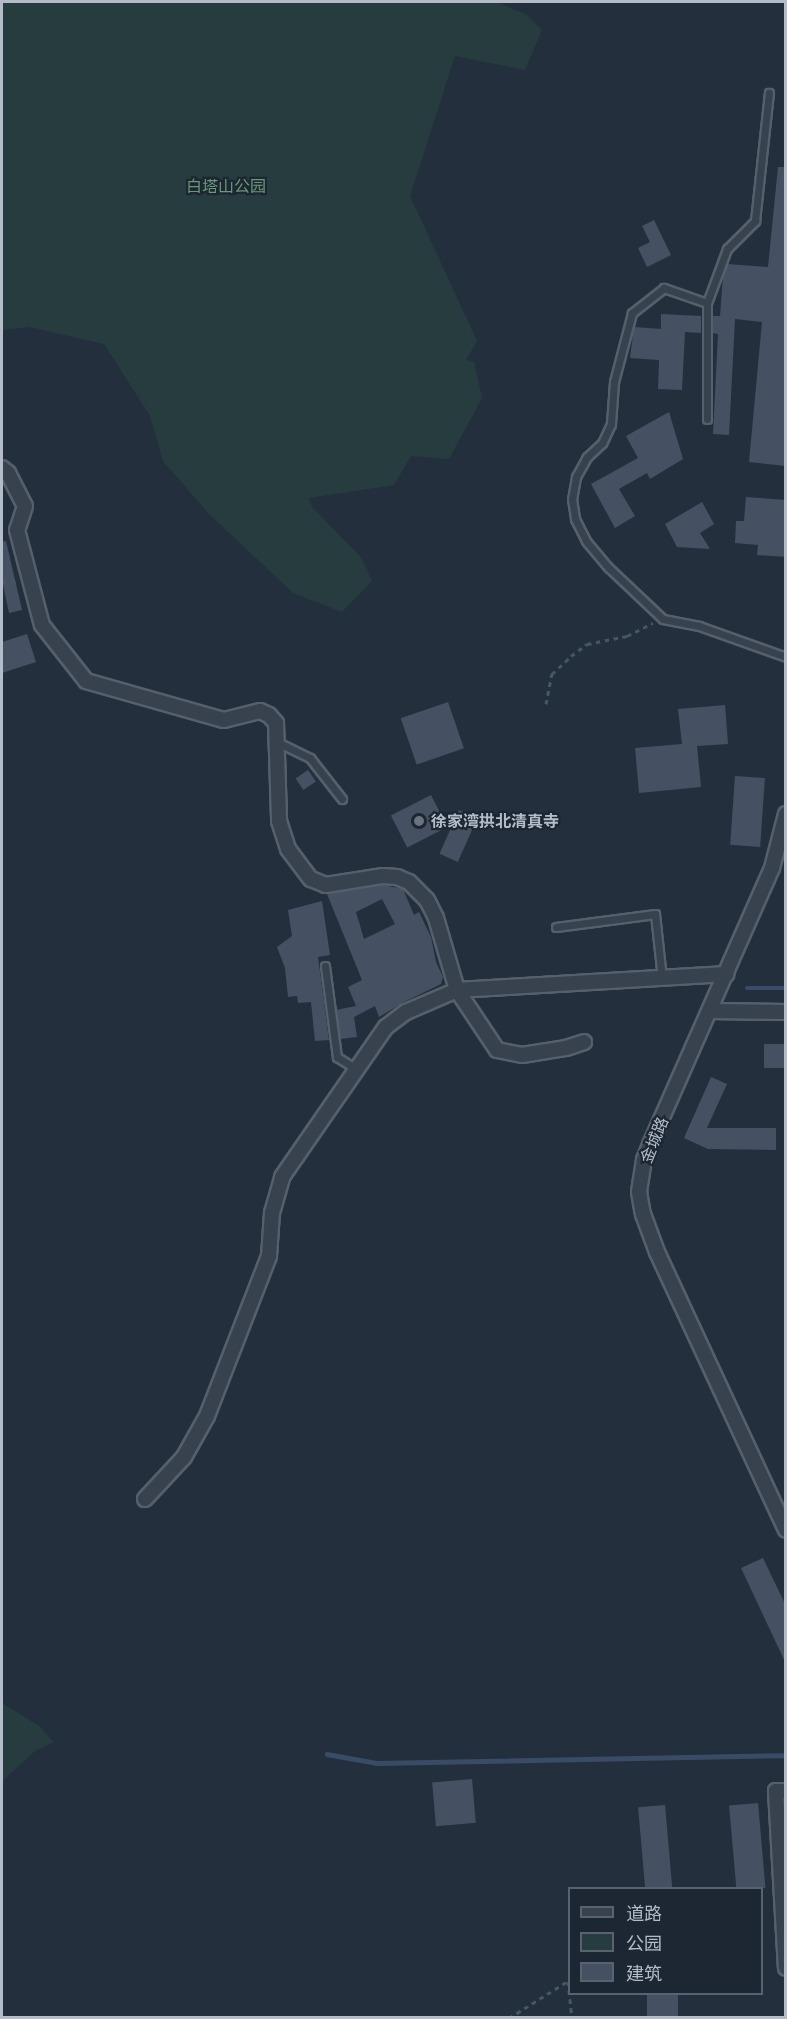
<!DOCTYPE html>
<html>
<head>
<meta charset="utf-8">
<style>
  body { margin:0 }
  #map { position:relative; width:787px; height:2019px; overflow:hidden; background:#242f3e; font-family:Commissioner,"Noto Sans SC",sans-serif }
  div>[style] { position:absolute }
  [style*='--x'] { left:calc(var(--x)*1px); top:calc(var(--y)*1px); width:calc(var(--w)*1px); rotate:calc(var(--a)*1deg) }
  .green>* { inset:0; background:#263c3f }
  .stream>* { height:4.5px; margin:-2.25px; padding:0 2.25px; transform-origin:2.25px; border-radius:2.25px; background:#394c67 }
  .building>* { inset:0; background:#455162; transform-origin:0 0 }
  .path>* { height:3px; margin-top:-1.5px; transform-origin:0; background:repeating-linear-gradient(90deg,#44595c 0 4.5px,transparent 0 9px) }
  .roads { filter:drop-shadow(2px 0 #565f6c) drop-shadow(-2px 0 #565f6c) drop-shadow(0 2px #565f6c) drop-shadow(0 -2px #565f6c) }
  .lane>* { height:7px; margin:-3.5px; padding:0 3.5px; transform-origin:3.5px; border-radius:3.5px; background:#38414e }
  .street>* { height:14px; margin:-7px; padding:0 7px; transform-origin:7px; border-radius:7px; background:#38414e }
  .dots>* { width:16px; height:16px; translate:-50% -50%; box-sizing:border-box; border:3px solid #1d2633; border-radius:50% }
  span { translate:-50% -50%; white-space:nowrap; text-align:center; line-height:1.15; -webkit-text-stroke:4.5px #1d2633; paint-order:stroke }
  .park-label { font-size:16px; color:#6b9a76 }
  .poi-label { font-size:16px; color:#b4bcc9; font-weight:700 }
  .left { translate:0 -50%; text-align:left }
  .street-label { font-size:16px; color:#b4bcc9 }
  .frame { position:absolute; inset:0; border:3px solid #b4bcc9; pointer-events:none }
  .legend { position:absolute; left:568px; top:1887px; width:195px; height:108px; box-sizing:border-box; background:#1d2633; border:2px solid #59626f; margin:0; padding:8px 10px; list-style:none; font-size:18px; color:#b4bcc9 }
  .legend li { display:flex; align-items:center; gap:12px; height:30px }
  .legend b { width:30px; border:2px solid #59626f }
</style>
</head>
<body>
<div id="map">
  <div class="green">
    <i style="clip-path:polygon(2px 2px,498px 2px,527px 15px,542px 30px,525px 70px,455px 56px,410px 196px,477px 341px,466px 360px,474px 362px,482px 398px,449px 459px,411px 456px,394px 485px,309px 498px,312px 507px,361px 557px,372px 581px,342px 612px,293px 593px,208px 513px,163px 461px,150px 416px,104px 344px,29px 327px,2px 330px)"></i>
    <i style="clip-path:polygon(2px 1703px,39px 1726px,54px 1742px,35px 1751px,2px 1781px)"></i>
  </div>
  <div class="stream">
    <i style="--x:747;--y:988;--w:39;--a:0"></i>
    <i style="--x:327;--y:1754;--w:51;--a:10.2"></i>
    <i style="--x:377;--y:1763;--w:409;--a:-1.1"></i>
  </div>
  <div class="building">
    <i style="clip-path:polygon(778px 167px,786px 167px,786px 466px,749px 462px,762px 322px,735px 319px,729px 435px,713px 434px,718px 334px,713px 333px,713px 316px,720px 316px,723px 276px,727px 264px,768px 267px)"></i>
    <i style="clip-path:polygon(654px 220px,671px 255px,647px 267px,638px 248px,650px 242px,642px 226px)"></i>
    <i style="clip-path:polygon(661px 314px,701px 316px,701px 333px,685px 332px,682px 390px,658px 389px,659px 360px,630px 358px,634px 327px,661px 329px)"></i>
    <i style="clip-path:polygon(669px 412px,683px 459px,650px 479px,647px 473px,619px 489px,635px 516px,615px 528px,591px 484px,638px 458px,626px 436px)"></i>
    <i style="clip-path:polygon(746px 497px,786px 500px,786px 557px,757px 555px,758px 545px,735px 543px,736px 521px,744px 521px)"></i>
    <i style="clip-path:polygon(702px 502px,714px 524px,700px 533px,710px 549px,677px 547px,665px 524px)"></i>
    <i style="clip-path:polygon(6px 541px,22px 610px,9px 613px,2px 580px,2px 542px)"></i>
    <i style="clip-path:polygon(27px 634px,36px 662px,2px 673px,2px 642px)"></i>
    <i style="left:448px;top:702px;width:49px;height:50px;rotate:71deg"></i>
    <i style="clip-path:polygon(725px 705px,728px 744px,697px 746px,701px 787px,639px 793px,635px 748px,682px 744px,678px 709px)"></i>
    <i style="left:308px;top:770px;width:14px;height:15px;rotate:56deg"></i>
    <i style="left:735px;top:776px;width:30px;height:69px;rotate:4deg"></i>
    <i style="left:431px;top:795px;width:36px;height:45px;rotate:63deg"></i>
    <i style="left:459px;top:810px;width:20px;height:48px;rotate:24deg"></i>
    <i style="clip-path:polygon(evenodd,383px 885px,403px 889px,414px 915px,419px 912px,431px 937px,436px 962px,443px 977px,441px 984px,404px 1002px,379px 1017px,375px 1006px,354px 1017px,357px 1037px,340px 1039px,336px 1010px,356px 1006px,348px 987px,362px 980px,327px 894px,383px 885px,382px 899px,395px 924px,364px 939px,356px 912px,382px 899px)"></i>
    <i style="clip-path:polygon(322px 901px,330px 955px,318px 957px,329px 1040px,315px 1041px,311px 1002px,298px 1003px,297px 996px,288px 997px,285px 968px,277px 947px,292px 936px,288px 910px)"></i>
    <i style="left:764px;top:1044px;width:22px;height:24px"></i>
    <i style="clip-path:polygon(711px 1077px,727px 1084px,707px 1128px,776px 1128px,776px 1150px,708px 1149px,684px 1138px)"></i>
    <i style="clip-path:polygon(763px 1558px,786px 1606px,786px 1664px,741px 1568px)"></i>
    <i style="left:472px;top:1779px;width:44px;height:40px;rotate:85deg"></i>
    <i style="left:758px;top:1803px;width:85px;height:29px;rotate:85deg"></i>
    <i style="left:665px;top:1805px;width:83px;height:27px;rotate:85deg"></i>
    <i style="left:647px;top:1994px;width:31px;height:24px"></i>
  </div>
  <div class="path">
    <i style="--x:2;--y:582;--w:16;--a:-4"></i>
    <i style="--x:546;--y:704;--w:31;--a:-79"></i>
    <i style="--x:552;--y:674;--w:26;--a:-43"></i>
    <i style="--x:571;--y:656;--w:20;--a:-37"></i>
    <i style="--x:587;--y:644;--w:41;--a:-11.3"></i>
    <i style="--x:627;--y:636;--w:29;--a:-27"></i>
    <i style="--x:509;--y:2018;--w:70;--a:-32.1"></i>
    <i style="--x:568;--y:1981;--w:37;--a:84"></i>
  </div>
  <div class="roads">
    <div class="lane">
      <i style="--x:707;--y:303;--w:46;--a:-160.8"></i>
      <i style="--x:664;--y:288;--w:41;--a:142"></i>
      <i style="--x:632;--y:313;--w:71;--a:104.6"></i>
      <i style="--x:614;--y:382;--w:42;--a:94.1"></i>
      <i style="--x:611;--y:424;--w:21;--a:115"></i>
      <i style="--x:602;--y:443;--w:21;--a:137"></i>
      <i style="--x:587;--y:457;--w:23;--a:119"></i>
      <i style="--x:576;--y:477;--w:22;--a:100"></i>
      <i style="--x:572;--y:499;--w:20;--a:81"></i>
      <i style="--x:575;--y:519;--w:25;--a:63"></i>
      <i style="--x:586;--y:541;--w:35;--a:50"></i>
      <i style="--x:609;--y:568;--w:74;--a:43.4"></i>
      <i style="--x:663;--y:619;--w:37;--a:11"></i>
      <i style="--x:699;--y:626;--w:92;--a:19.6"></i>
      <i style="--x:707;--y:419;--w:116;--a:-90"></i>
      <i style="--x:707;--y:303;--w:58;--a:-69.7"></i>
      <i style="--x:727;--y:249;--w:40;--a:-45"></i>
      <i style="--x:755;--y:221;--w:129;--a:-83.8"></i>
      <i style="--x:277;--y:742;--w:37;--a:26"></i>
      <i style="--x:310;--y:758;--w:52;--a:52"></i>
      <i style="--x:556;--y:927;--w:100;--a:-7.5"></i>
      <i style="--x:655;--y:914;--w:64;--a:83.8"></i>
      <i style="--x:325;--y:966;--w:92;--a:82.5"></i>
      <i style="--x:337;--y:1057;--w:22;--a:32"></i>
    </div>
    <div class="street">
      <i style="--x:2;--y:468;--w:8;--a:40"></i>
      <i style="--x:8;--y:473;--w:37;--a:63"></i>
      <i style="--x:25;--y:506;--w:25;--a:108"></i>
      <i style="--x:17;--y:530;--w:98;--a:75.3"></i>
      <i style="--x:42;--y:625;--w:71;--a:51.8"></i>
      <i style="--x:86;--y:681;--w:143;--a:15.8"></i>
      <i style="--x:224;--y:720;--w:37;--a:-14"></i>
      <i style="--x:260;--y:711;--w:10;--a:24"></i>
      <i style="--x:269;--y:715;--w:11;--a:49"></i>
      <i style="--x:276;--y:723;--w:98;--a:88.2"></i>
      <i style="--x:279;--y:821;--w:29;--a:72"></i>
      <i style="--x:288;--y:849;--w:38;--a:53"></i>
      <i style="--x:311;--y:879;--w:16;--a:22"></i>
      <i style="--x:326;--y:885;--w:58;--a:-9"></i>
      <i style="--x:383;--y:876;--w:14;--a:4"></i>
      <i style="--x:397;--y:877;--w:13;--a:23"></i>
      <i style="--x:409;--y:882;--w:25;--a:45"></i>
      <i style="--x:427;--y:900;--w:20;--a:63"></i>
      <i style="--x:436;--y:918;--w:75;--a:73.7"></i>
      <i style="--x:457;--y:990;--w:72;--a:56.3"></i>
      <i style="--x:497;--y:1050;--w:25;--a:11"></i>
      <i style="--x:522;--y:1055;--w:45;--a:-9"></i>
      <i style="--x:566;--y:1048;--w:19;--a:-18"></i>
      <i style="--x:786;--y:814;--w:56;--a:104.5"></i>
      <i style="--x:772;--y:868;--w:303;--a:113.8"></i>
      <i style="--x:650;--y:1145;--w:16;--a:112"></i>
      <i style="--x:644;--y:1160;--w:32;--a:99"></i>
      <i style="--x:639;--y:1192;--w:22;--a:80"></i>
      <i style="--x:643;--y:1214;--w:40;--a:69.8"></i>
      <i style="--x:657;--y:1252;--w:306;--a:65.1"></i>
      <i style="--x:710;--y:1011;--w:76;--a:0.8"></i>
      <i style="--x:145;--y:1499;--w:57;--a:-47.1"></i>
      <i style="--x:184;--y:1457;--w:47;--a:-60.7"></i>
      <i style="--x:207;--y:1416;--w:172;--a:-68.8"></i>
      <i style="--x:269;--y:1256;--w:43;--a:-86"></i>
      <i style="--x:272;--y:1213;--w:37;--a:-74"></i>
      <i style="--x:282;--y:1177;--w:183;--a:-55.3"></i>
      <i style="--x:386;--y:1027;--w:25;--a:-37"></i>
      <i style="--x:406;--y:1012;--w:56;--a:-23.3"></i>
      <i style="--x:457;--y:990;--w:270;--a:-3.4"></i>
      <i style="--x:786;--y:1791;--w:10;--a:180"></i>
      <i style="--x:776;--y:1791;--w:177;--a:86.8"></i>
    </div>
  </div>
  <div class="dots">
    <i style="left:419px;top:821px;background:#6b7280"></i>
  </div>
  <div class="park-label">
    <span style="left:226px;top:186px">白塔山公园</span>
  </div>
  <div class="poi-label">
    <span class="left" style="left:431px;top:821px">徐家湾拱北清真寺</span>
  </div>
  <div class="street-label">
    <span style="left:654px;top:1140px;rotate:-68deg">金城路</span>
  </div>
  <div class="frame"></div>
  <ul class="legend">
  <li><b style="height:8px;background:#38414e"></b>道路</li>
  <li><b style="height:16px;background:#263c3f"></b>公园</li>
  <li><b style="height:16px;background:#455162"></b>建筑</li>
  </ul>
</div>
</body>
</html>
